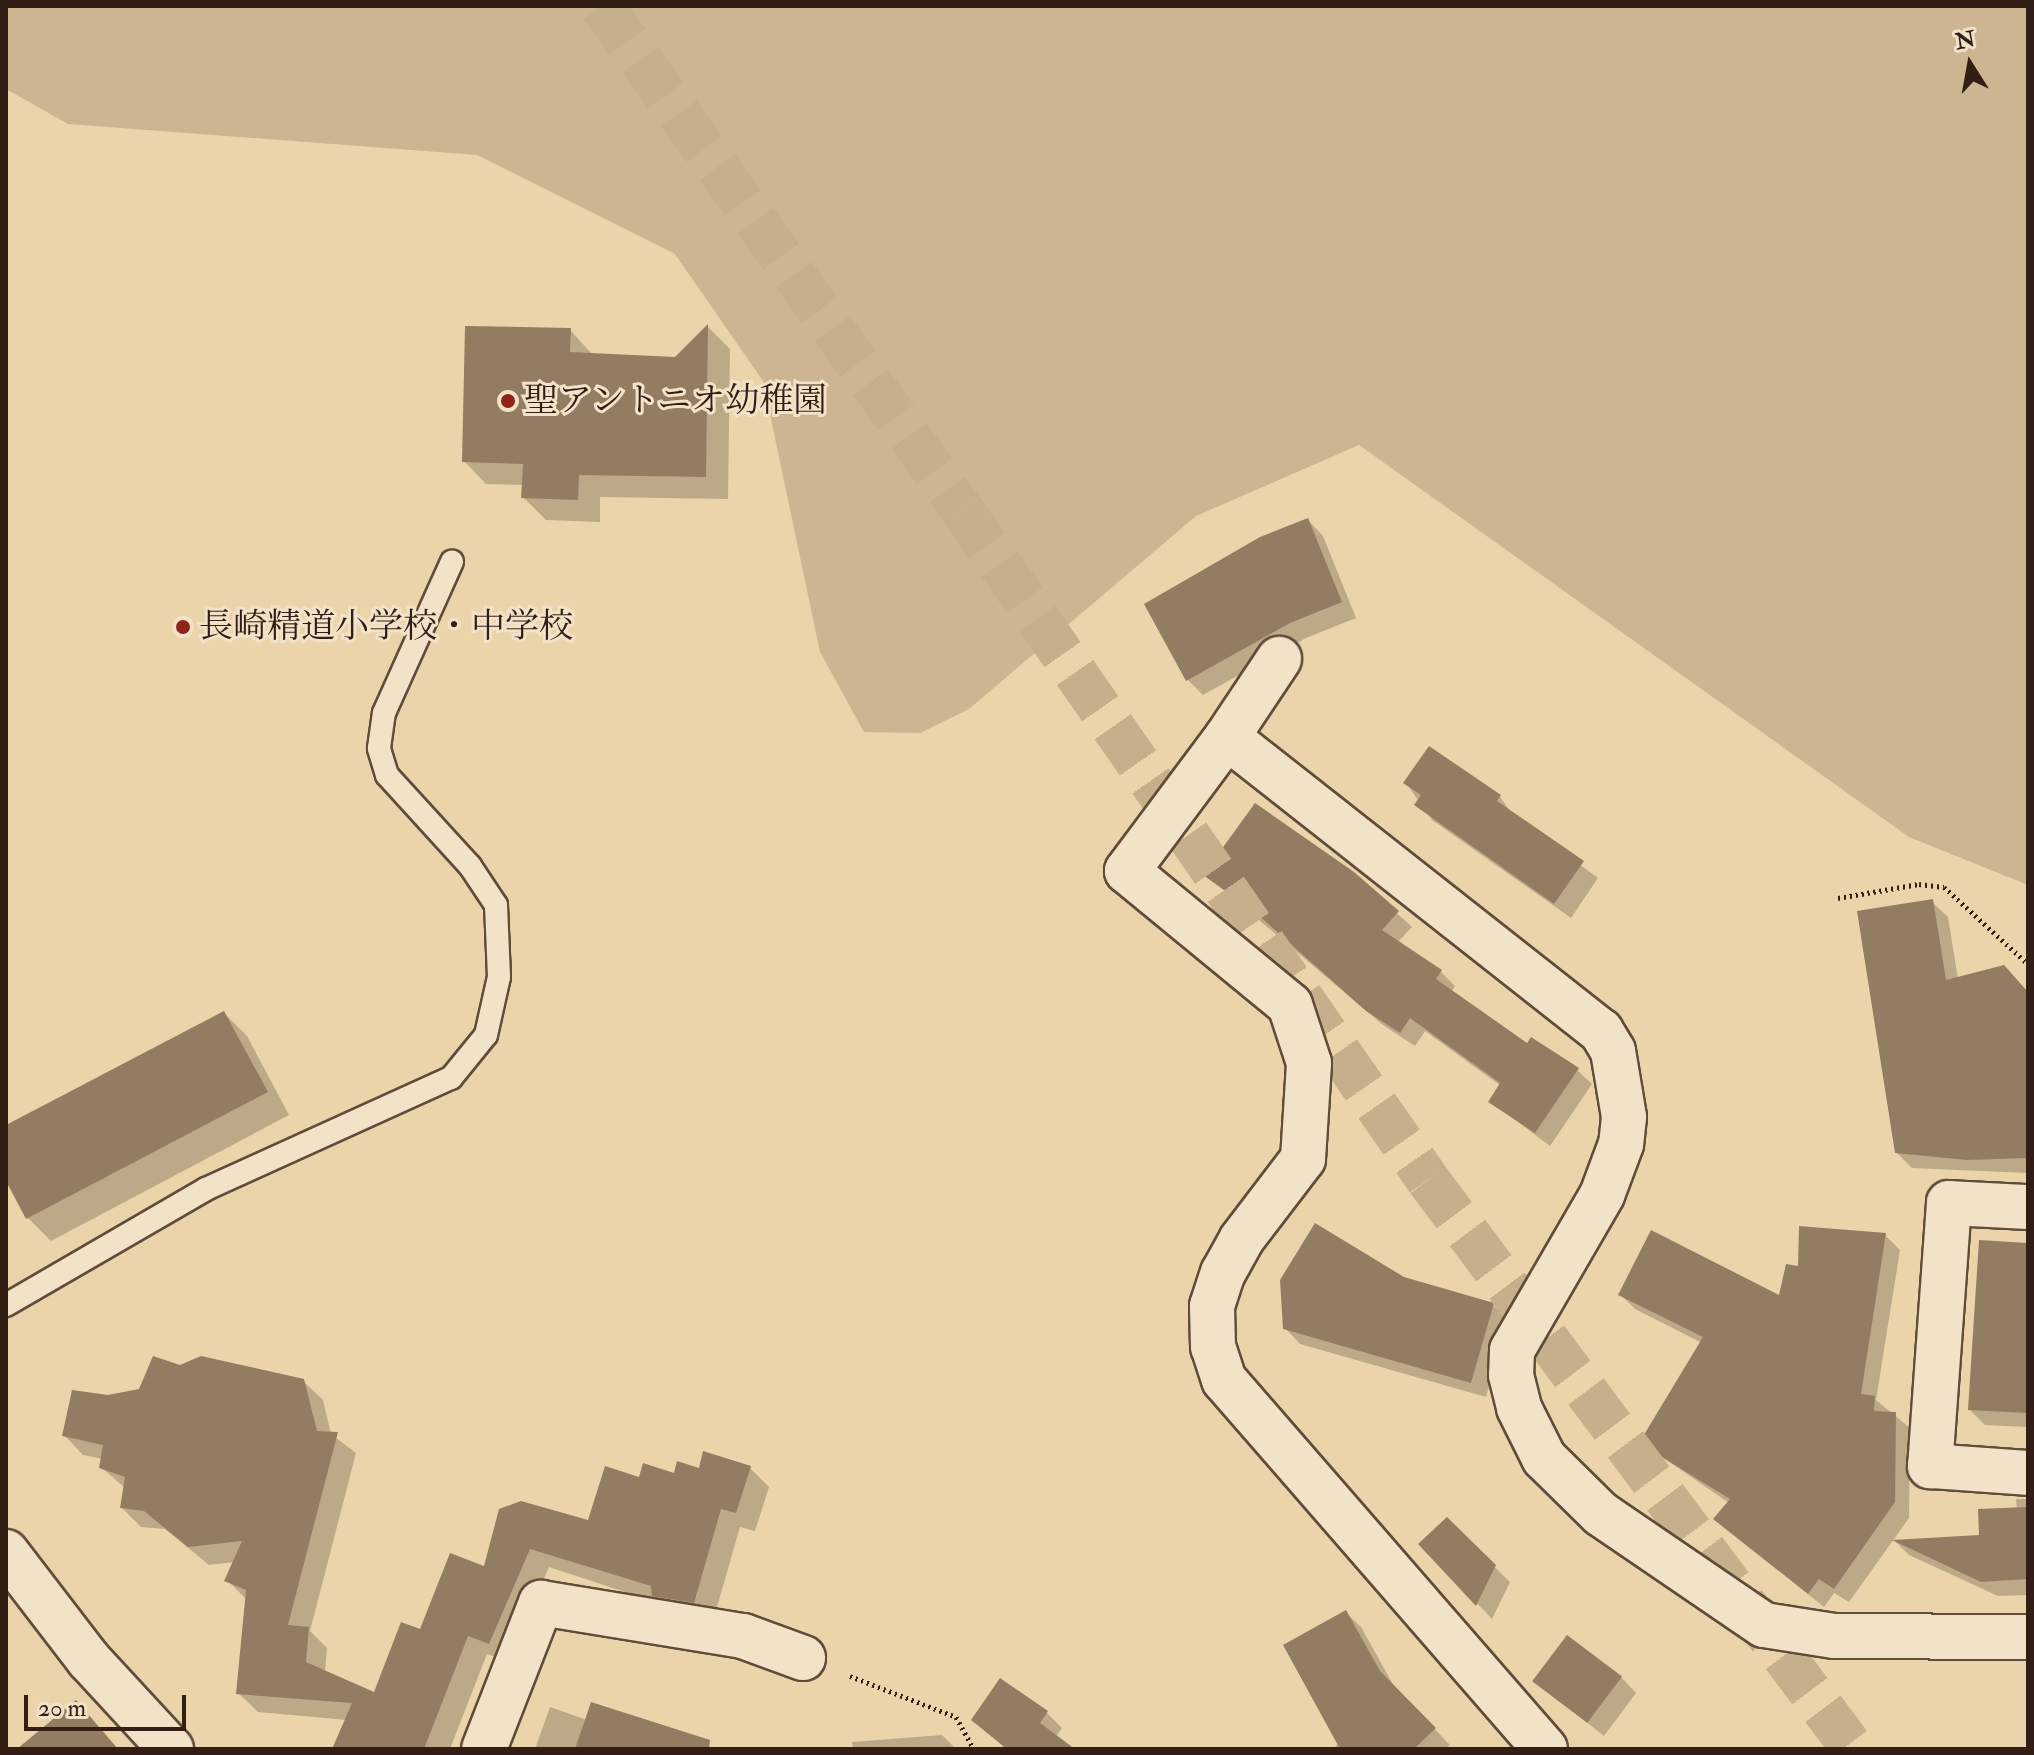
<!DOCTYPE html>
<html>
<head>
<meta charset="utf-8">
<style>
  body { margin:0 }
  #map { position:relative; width:2034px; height:1755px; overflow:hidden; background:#ebd4aa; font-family:"IM FELL Double Pica","Noto Serif JP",serif }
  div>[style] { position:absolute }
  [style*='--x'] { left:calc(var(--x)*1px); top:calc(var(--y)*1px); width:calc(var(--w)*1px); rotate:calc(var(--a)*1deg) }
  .green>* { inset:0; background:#ccb590 }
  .shadow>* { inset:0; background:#0003 }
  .building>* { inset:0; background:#927d62; transform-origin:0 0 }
  .highway-tunnel>* { height:44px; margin-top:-22px; transform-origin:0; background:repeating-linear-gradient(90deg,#c6b08c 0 44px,transparent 0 66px) }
  .path>* { height:5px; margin-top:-2.5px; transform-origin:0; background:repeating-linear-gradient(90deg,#321e14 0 2px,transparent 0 6px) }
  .roads { filter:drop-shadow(2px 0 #604c3a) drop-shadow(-2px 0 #604c3a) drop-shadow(0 2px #604c3a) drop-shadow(0 -2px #604c3a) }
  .lane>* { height:22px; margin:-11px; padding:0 11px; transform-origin:11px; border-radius:11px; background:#f2e3c8 }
  .street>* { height:44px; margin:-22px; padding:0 22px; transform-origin:22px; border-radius:22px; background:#f2e3c8 }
  .secondary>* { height:44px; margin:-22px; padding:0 22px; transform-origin:22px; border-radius:22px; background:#f2e3c8 }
  .dots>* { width:22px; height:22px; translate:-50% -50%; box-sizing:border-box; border:4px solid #f2e3c8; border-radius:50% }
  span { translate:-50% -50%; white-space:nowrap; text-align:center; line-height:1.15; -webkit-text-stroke:6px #f2e3c8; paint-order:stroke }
  .poi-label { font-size:34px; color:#321e14 }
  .left { translate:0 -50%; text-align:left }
  .frame { position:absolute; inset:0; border:8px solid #321e14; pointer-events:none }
  .north { position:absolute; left:1930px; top:24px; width:80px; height:80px; -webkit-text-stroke:6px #f2e3c8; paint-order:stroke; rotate:349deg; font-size:22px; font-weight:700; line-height:32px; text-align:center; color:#321e14 }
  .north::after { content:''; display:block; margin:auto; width:28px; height:36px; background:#321e14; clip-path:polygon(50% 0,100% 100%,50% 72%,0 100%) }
  .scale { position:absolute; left:24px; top:1695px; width:162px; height:36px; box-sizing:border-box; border:4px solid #321e14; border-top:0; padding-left:10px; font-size:24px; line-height:28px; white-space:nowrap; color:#321e14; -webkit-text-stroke:6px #f2e3c8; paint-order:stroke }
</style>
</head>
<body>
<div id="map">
  <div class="green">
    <i style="clip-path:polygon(6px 6px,2028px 6px,2028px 885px,1909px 837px,1359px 445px,1196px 516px,969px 709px,920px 733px,864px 732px,820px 652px,763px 381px,675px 254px,477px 155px,68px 124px,6px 89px)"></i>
  </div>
  <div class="shadow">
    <i style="clip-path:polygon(708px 327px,730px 349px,728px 499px,600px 497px,600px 522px,546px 520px,523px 497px,524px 485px,486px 484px,464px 461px,570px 330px,593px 355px,675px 359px)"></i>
    <i style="clip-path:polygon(1308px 520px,1323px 536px,1356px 618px,1306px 638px,1203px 695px,1188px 680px)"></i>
    <i style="clip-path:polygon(1406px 783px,1500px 797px,1513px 815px,1598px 878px,1571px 918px,1432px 820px)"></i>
    <i style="clip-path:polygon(1353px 873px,1412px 927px,1397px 943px,1441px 972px,1455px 986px,1451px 992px,1527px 1046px,1577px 1070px,1592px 1084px,1550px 1146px,1490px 1101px,1501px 1086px,1425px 1031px,1415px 1046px,1383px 1025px,1206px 875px)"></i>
    <i style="clip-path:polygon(1932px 902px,1948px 917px,1958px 979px,2028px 993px,2028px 1173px,1912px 1168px,1896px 1152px)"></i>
    <i style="clip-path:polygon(224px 1013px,247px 1036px,289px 1115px,51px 1241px,28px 1218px,6px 1177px,6px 1128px)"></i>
    <i style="clip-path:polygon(1885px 1235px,1900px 1250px,1876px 1400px,1910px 1428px,1909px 1518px,1849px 1602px,1834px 1593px,1824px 1607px,1716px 1519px,1729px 1503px,1642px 1443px,1702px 1343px,1635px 1309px,1620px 1294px,1781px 1298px,1800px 1269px)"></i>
    <i style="clip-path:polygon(2028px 1245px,2028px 1427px,1985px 1425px,1970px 1410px)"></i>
    <i style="clip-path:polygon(1493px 1305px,1508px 1320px,1486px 1397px,1300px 1344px,1285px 1328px)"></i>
    <i style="clip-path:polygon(180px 1367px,303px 1381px,323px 1400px,331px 1434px,356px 1453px,310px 1631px,327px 1648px,325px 1672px,375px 1695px,421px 1632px,485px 1569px,590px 1522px,640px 1479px,750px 1468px,769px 1487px,755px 1531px,740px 1527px,713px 1621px,549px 1567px,508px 1662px,487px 1654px,450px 1749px,343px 1749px,347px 1720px,258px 1712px,238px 1693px,247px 1600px,227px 1580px,235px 1562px,209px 1565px,165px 1529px,141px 1527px,122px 1508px,125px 1488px,101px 1467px,103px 1459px,83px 1455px,64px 1435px,108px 1397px,141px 1391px)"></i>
    <i style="clip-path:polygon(2016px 1499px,2028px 1499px,2028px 1595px,1998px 1596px,1909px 1555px,1896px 1542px,1981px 1536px,2017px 1510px)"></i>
    <i style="clip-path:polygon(1447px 1520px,1510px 1582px,1492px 1619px,1421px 1545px)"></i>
    <i style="clip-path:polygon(1345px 1612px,1361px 1627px,1395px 1688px,1450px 1745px,1445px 1749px,1333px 1749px,1339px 1743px)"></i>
    <i style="clip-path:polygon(1621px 1677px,1636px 1693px,1604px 1736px,1534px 1681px)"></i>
    <i style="clip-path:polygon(550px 1707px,587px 1720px,687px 1749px,535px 1749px)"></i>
    <i style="clip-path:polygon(1047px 1713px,1062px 1728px,1056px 1737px,1068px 1749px,1006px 1749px,974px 1720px)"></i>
    <i style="clip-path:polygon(942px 1735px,956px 1749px,853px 1749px,852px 1742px)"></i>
  </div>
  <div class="building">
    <i style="clip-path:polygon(708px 324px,706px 477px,579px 475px,578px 500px,521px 498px,523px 464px,462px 462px,465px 326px,571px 328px,570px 352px,675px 357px)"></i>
    <i style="clip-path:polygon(1308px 518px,1342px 602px,1290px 623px,1186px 681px,1144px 604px,1260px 537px)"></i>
    <i style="clip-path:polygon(1429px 746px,1501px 795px,1497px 801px,1584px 861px,1554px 904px,1414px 805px,1421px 795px,1403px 783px)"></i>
    <i style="clip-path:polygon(1255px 803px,1354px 872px,1399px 911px,1382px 930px,1442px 970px,1436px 979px,1527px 1043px,1531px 1037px,1579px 1068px,1535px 1133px,1488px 1102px,1500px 1083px,1410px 1018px,1400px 1033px,1366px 1011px,1256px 913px,1203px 875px)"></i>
    <i style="clip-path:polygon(1933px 899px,1946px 980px,2004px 965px,2028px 992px,2028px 1158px,1967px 1160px,1895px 1153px,1857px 911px)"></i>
    <i style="clip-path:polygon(224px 1011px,268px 1092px,26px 1219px,6px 1181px,6px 1125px)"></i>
    <i style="clip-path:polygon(1315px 1223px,1404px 1277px,1494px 1303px,1471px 1383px,1283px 1329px,1280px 1280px)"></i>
    <i style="clip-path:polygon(1799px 1226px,1886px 1233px,1861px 1394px,1875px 1396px,1874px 1411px,1896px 1412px,1895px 1502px,1834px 1589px,1819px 1579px,1808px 1594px,1713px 1519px,1730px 1499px,1639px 1443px,1703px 1337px,1618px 1295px,1651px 1230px,1779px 1295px,1786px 1264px,1798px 1266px)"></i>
    <i style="clip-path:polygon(1979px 1240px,2028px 1243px,2028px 1413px,1968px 1410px)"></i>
    <i style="clip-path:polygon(153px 1356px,180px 1365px,201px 1356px,304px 1379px,317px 1431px,338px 1432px,288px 1625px,309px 1627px,306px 1662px,374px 1692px,401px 1622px,420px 1629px,450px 1553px,484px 1566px,499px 1509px,521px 1501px,588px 1520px,605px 1466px,639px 1477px,643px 1463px,674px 1473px,677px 1461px,699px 1468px,703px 1451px,751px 1466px,736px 1513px,721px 1509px,694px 1603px,652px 1596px,651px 1586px,530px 1549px,489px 1644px,468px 1636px,424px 1749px,332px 1749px,352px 1703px,236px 1694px,246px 1590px,224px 1581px,242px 1541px,188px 1547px,144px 1511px,120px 1508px,125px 1477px,99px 1468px,103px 1445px,62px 1436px,72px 1390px,108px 1395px,139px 1389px)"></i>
    <i style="clip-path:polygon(2028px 1507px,2028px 1579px,1981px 1582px,1892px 1540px,1979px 1535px,1978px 1509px)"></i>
    <i style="clip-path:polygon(1447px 1517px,1496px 1565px,1476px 1606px,1418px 1544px)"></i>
    <i style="clip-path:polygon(1346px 1610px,1380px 1671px,1436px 1728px,1414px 1749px,1340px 1749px,1283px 1645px)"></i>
    <i style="left:1567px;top:1635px;width:69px;height:58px;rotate:37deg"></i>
    <i style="clip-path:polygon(1000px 1678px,1048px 1711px,1040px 1723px,1075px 1749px,1007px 1749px,971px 1720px)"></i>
    <i style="clip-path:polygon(76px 1700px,118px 1749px,17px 1749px)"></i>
    <i style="clip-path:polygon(591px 1702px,710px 1740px,709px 1749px,575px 1749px)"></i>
  </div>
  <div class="highway-tunnel">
    <i style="--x:602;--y:6;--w:619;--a:54.46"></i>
    <i style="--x:962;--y:510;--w:816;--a:55.18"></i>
    <i style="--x:1428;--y:1180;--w:710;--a:53.24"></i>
  </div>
  <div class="path">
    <i style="--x:1838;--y:898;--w:82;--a:-9.8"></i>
    <i style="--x:1919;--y:884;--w:25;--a:7"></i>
    <i style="--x:1944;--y:887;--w:114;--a:42.5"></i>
    <i style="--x:850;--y:1676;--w:114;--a:21.1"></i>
    <i style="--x:956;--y:1717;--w:37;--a:61"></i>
  </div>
  <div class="roads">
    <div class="lane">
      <i style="--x:6;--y:1305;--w:231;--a:-30.1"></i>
      <i style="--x:206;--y:1189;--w:269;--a:-24.4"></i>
      <i style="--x:451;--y:1078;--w:55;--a:-50.9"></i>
      <i style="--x:486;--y:1035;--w:59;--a:-77.4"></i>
      <i style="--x:499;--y:977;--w:72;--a:-92.4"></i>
      <i style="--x:496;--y:905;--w:47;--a:-123.7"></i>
      <i style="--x:470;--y:866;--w:123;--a:-132.4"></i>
      <i style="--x:387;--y:775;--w:28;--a:-107"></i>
      <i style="--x:379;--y:748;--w:35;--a:-82"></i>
      <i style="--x:384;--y:713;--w:166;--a:-65.8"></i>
    </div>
    <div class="street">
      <i style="--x:1227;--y:737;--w:94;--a:-56.3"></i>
      <i style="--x:2028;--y:1207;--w:79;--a:-177.1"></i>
      <i style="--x:1949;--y:1203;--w:264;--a:94.1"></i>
      <i style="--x:1930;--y:1466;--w:98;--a:4.1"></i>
      <i style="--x:484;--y:1749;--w:157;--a:-68.7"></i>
      <i style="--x:541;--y:1603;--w:205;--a:9.3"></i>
      <i style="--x:743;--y:1636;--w:64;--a:20.1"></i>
      <i style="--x:1545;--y:1749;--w:489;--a:-131"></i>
      <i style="--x:1224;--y:1380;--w:35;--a:-108"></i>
      <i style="--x:1213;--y:1347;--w:41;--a:-91.4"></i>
      <i style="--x:1212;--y:1306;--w:35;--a:-72"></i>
      <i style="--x:1223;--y:1273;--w:38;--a:-61"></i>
      <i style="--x:1241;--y:1240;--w:102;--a:-52.6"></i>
      <i style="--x:1303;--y:1159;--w:96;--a:-86.4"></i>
      <i style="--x:1309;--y:1063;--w:61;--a:-108.1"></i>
      <i style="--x:1290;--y:1005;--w:211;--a:-140.6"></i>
      <i style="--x:1127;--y:871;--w:167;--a:-53.3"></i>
      <i style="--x:1227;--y:737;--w:476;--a:38.2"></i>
      <i style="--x:1601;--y:1031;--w:23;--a:59"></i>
      <i style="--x:1613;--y:1051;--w:67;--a:80.5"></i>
      <i style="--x:1624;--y:1117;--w:27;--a:96"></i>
      <i style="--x:1621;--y:1144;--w:54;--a:110.4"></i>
      <i style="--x:1602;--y:1195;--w:179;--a:120.1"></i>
      <i style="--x:1512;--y:1350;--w:25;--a:92"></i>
      <i style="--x:1511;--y:1375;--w:34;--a:76"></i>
      <i style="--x:1519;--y:1408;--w:56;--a:63.4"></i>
      <i style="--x:1544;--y:1458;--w:80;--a:44.5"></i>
      <i style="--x:1601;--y:1514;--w:197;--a:34.3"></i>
      <i style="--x:1764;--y:1625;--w:71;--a:8.9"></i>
      <i style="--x:1834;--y:1636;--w:194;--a:0.3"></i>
    </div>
    <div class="secondary">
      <i style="--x:6;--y:1552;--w:136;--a:52.5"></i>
      <i style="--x:89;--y:1660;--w:121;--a:47.3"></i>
    </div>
  </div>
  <div class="dots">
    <i style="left:508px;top:401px;background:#8f2418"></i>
    <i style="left:183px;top:627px;background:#8f2418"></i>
  </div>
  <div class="poi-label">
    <span class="left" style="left:524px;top:401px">聖アントニオ幼稚園</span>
    <span class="left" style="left:199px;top:627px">長崎精道小学校・中学校</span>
  </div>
  <div class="frame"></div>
  <div class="north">N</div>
  <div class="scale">20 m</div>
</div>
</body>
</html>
